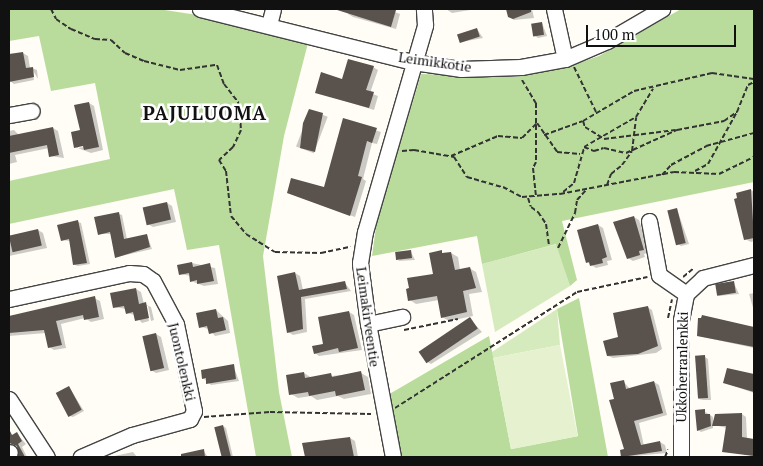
<!DOCTYPE html>
<html>
<head>
<meta charset="utf-8">
<style>
  body { margin:0 }
  #map { position:relative; width:763px; height:466px; overflow:hidden; background:#fffdf5; font-family:"PT Serif",serif }
  div>[style] { position:absolute }
  [style*='--x'] { left:calc(var(--x)*1px); top:calc(var(--y)*1px); width:calc(var(--w)*1px); rotate:calc(var(--a)*1deg) }
  .green>* { inset:0; background:#d5ebbd }
  .forest>* { inset:0; background:#b9dc9c }
  .pitch>* { inset:0; background:#e6f2cf; transform-origin:0 0 }
  .shadow>* { inset:0; background:#0003; transform-origin:0 0 }
  .building>* { inset:0; background:#5a524d; transform-origin:0 0 }
  .path>* { height:2px; margin-top:-1px; transform-origin:0; background:repeating-linear-gradient(90deg,#333 0 5px,transparent 0 7.5px) }
  .roads { filter:drop-shadow(1px 0 #444) drop-shadow(-1px 0 #444) drop-shadow(0 1px #444) drop-shadow(0 -1px #444) }
  .minor>* { height:15px; margin:-7.5px; padding:0 7.5px; transform-origin:7.5px; border-radius:7.5px; background:#fff }
  span { translate:-50% -50%; white-space:nowrap; text-align:center; line-height:1.15; -webkit-text-stroke:5px #fff; paint-order:stroke }
  .street-label { font-size:14px; color:#111 }
  .district-label { font-size:19px; color:#111; font-weight:700; letter-spacing:1px }
  .frame { position:absolute; inset:0; border:10px solid #111; pointer-events:none }
  .scale { position:absolute; left:586px; top:25px; width:150px; height:22px; box-sizing:border-box; border:2px solid #111; border-top:0; padding-left:6px; font-size:15px; line-height:18px; white-space:nowrap; color:#111; -webkit-text-stroke:4px #fff; paint-order:stroke }
</style>
</head>
<body>
<div id="map">
  <div class="green">
    <i style="clip-path:polygon(557px 244px,570px 286px,495px 332px,482px 264px)"></i>
    <i style="clip-path:polygon(557px 309px,560px 345px,493px 358px,492px 352px)"></i>
  </div>
  <div class="forest">
    <i style="clip-path:polygon(9px 9px,158px 9px,217px 18px,308px 43px,284px 136px,263px 256px,279px 392px,292px 457px,256px 457px,219px 245px,187px 250px,174px 189px,9px 224px,9px 181px,110px 159px,95px 83px,51px 91px,39px 36px,9px 41px)"></i>
    <i style="clip-path:polygon(681px 9px,751px 9px,754px 11px,754px 182px,562px 221px,577px 280px,570px 286px,556px 244px,482px 264px,477px 236px,372px 256px,377px 220px,421px 74px,516px 77px,564px 68px,599px 56px)"></i>
    <i style="clip-path:polygon(579px 298px,608px 457px,398px 457px,386px 396px,489px 336px,511px 449px,578px 436px,557px 309px)"></i>
  </div>
  <div class="pitch">
    <i style="left:560px;top:345px;width:93px;height:68px;rotate:79deg"></i>
  </div>
  <div class="shadow">
    <i style="clip-path:polygon(350px 9px,387px 9px,400px 14px,396px 29px,353px 17px,348px 14px)"></i>
    <i style="clip-path:polygon(446px 9px,476px 9px,452px 13px)"></i>
    <i style="clip-path:polygon(507px 9px,532px 9px,534px 18px,514px 20px,509px 17px)"></i>
    <i style="clip-path:polygon(542px 23px,547px 36px,538px 38px,535px 36px)"></i>
    <i style="clip-path:polygon(477px 29px,483px 38px,461px 42px)"></i>
    <i style="clip-path:polygon(23px 53px,28px 56px,30px 68px,32px 68px,37px 70px,38px 79px,32px 69px,34px 80px,14px 84px,10px 81px,9px 56px)"></i>
    <i style="clip-path:polygon(373px 67px,378px 70px,370px 93px,378px 96px,374px 110px,316px 92px)"></i>
    <i style="clip-path:polygon(evenodd,89px 103px,94px 106px,103px 150px,91px 153px,75px 147px,89px 103px,78px 146px,90px 146px,78px 148px,78px 146px)"></i>
    <i style="left:310px;top:110px;width:19px;height:39px;rotate:21deg"></i>
    <i style="clip-path:polygon(344px 120px,381px 132px,377px 144px,372px 143px,363px 179px,366px 181px,355px 217px,288px 193px,325px 189px)"></i>
    <i style="clip-path:polygon(53px 128px,58px 131px,64px 158px,50px 156px,49px 148px,15px 155px,17px 162px,9px 164px,9px 131px,14px 130px,19px 135px)"></i>
    <i style="clip-path:polygon(751px 190px,754px 192px,754px 241px,751px 242px,745px 239px)"></i>
    <i style="clip-path:polygon(167px 203px,172px 206px,176px 222px,153px 227px,148px 224px)"></i>
    <i style="clip-path:polygon(677px 209px,689px 244px,681px 246px,678px 244px)"></i>
    <i style="clip-path:polygon(119px 214px,122px 215px,127px 239px,147px 235px,152px 249px,117px 257px,112px 234px,99px 234px)"></i>
    <i style="clip-path:polygon(634px 217px,639px 220px,649px 252px,644px 254px,645px 257px,633px 261px,628px 258px)"></i>
    <i style="clip-path:polygon(78px 222px,81px 223px,90px 264px,78px 266px,75px 265px,70px 241px,62px 240px)"></i>
    <i style="clip-path:polygon(598px 225px,603px 228px,612px 260px,607px 261px,608px 265px,596px 268px,587px 262px)"></i>
    <i style="clip-path:polygon(38px 230px,43px 233px,47px 248px,9px 256px,9px 236px)"></i>
    <i style="clip-path:polygon(411px 252px,415px 260px,398px 261px)"></i>
    <i style="clip-path:polygon(451px 253px,458px 257px,460px 270px,469px 268px,476px 272px,482px 292px,469px 294px,473px 316px,449px 321px,442px 317px,439px 300px,416px 304px,410px 300px)"></i>
    <i style="clip-path:polygon(192px 263px,215px 268px,218px 284px,204px 286px,191px 281px,191px 276px,180px 274px)"></i>
    <i style="clip-path:polygon(295px 273px,300px 276px,303px 290px,345px 283px,351px 291px,305px 299px,307px 332px,293px 335px,288px 332px)"></i>
    <i style="clip-path:polygon(734px 283px,739px 294px,718px 296px)"></i>
    <i style="clip-path:polygon(136px 289px,141px 292px,144px 304px,151px 307px,154px 320px,151px 321px,148px 306px,146px 306px,149px 321px,142px 323px,135px 315px,127px 313px,126px 309px,114px 307px)"></i>
    <i style="clip-path:polygon(754px 293px,754px 311px,749px 294px)"></i>
    <i style="clip-path:polygon(94px 298px,100px 301px,104px 319px,91px 322px,85px 318px,61px 324px,66px 348px,54px 350px,49px 347px,46px 333px,9px 336px,9px 317px)"></i>
    <i style="clip-path:polygon(647px 307px,652px 310px,662px 349px,656px 353px,613px 358px,608px 356px,620px 337px)"></i>
    <i style="clip-path:polygon(216px 310px,228px 321px,230px 333px,215px 336px,209px 329px,201px 327px)"></i>
    <i style="clip-path:polygon(349px 312px,354px 315px,362px 350px,319px 356px,315px 353px)"></i>
    <i style="clip-path:polygon(703px 316px,754px 329px,754px 348px,698px 336px)"></i>
    <i style="clip-path:polygon(470px 319px,482px 332px,431px 364px,426px 361px)"></i>
    <i style="clip-path:polygon(156px 334px,161px 337px,169px 370px,156px 373px,151px 370px)"></i>
    <i style="clip-path:polygon(705px 357px,708px 359px,711px 400px,703px 400px,699px 399px)"></i>
    <i style="clip-path:polygon(233px 365px,239px 381px,211px 385px,203px 378px)"></i>
    <i style="clip-path:polygon(728px 370px,754px 376px,754px 393px,725px 383px)"></i>
    <i style="clip-path:polygon(304px 373px,312px 378px,361px 373px,368px 377px,371px 394px,344px 399px,338px 396px,317px 400px,311px 396px,298px 398px,291px 394px)"></i>
    <i style="clip-path:polygon(623px 381px,630px 389px,654px 382px,659px 385px,667px 415px,639px 423px,644px 446px,660px 442px,665px 445px,667px 453px,623px 457px,621px 451px,625px 450px,615px 400px)"></i>
    <i style="clip-path:polygon(69px 387px,84px 411px,73px 417px,70px 416px)"></i>
    <i style="clip-path:polygon(704px 411px,713px 417px,713px 428px,701px 432px,698px 430px)"></i>
    <i style="clip-path:polygon(742px 414px,746px 417px,747px 439px,754px 440px,754px 456px,724px 451px,727px 428px,714px 425px)"></i>
    <i style="clip-path:polygon(223px 426px,226px 428px,233px 457px,222px 457px,215px 428px)"></i>
    <i style="clip-path:polygon(17px 434px,26px 444px,22px 447px,27px 457px,18px 457px,21px 450px,17px 446px,9px 448px,19px 442px,9px 443px,9px 438px)"></i>
    <i style="clip-path:polygon(350px 438px,355px 441px,358px 457px,306px 457px,303px 444px)"></i>
    <i style="clip-path:polygon(203px 450px,208px 457px,194px 457px,193px 452px)"></i>
    <i style="clip-path:polygon(133px 452px,137px 457px,110px 457px)"></i>
  </div>
  <div class="building">
    <i style="clip-path:polygon(334px 9px,391px 9px,396px 10px,391px 27px)"></i>
    <i style="clip-path:polygon(506px 9px,531px 9px,531px 12px,513px 19px,508px 17px)"></i>
    <i style="left:542px;top:22px;width:13px;height:11px;rotate:81deg"></i>
    <i style="left:477px;top:28px;width:9px;height:21px;rotate:72deg"></i>
    <i style="clip-path:polygon(23px 52px,26px 68px,33px 67px,34px 77px,9px 82px,9px 54px)"></i>
    <i style="clip-path:polygon(348px 59px,374px 66px,366px 90px,374px 92px,369px 108px,315px 93px,321px 72px,342px 79px)"></i>
    <i style="clip-path:polygon(89px 102px,99px 147px,84px 150px,83px 146px,74px 148px,71px 132px,80px 130px,74px 105px)"></i>
    <i style="clip-path:polygon(309px 109px,323px 113px,315px 152px,300px 148px,303px 123px)"></i>
    <i style="clip-path:polygon(343px 118px,377px 128px,372px 143px,367px 141px,358px 176px,362px 177px,350px 216px,287px 193px,291px 178px,324px 187px)"></i>
    <i style="clip-path:polygon(53px 127px,59px 155px,49px 157px,47px 145px,9px 153px,9px 136px)"></i>
    <i style="clip-path:polygon(751px 189px,754px 238px,744px 240px,734px 199px,737px 198px,736px 193px)"></i>
    <i style="left:167px;top:202px;width:18px;height:25px;rotate:77deg"></i>
    <i style="left:677px;top:208px;width:36px;height:10px;rotate:76deg"></i>
    <i style="clip-path:polygon(119px 212px,124px 239px,147px 234px,150px 247px,115px 258px,110px 232px,98px 235px,94px 217px)"></i>
    <i style="clip-path:polygon(634px 216px,644px 250px,639px 251px,640px 255px,627px 259px,613px 222px)"></i>
    <i style="clip-path:polygon(78px 220px,87px 263px,73px 265px,69px 239px,61px 241px,57px 225px)"></i>
    <i style="clip-path:polygon(598px 224px,607px 257px,602px 259px,603px 263px,590px 266px,589px 262px,586px 263px,577px 230px)"></i>
    <i style="left:38px;top:229px;width:17px;height:30px;rotate:77deg"></i>
    <i style="left:411px;top:250px;width:8px;height:16px;rotate:83deg"></i>
    <i style="clip-path:polygon(442px 250px,442px 253px,451px 252px,455px 270px,470px 267px,476px 288px,463px 291px,467px 312px,441px 318px,437px 296px,408px 301px,406px 289px,409px 288px,407px 278px,433px 274px,429px 253px)"></i>
    <i style="clip-path:polygon(192px 262px,193px 267px,210px 263px,214px 281px,197px 284px,197px 280px,190px 282px,189px 273px,179px 275px,177px 265px)"></i>
    <i style="clip-path:polygon(295px 272px,299px 290px,345px 281px,347px 289px,301px 297px,303px 329px,287px 333px,277px 276px)"></i>
    <i style="left:734px;top:281px;width:12px;height:19px;rotate:81deg"></i>
    <i style="clip-path:polygon(136px 288px,139px 304px,146px 302px,149px 318px,135px 321px,133px 312px,126px 314px,124px 306px,113px 308px,110px 293px)"></i>
    <i style="clip-path:polygon(95px 296px,99px 317px,84px 320px,83px 315px,56px 321px,62px 345px,48px 348px,44px 330px,9px 333px,9px 316px)"></i>
    <i style="clip-path:polygon(648px 306px,658px 346px,638px 354px,607px 356px,603px 341px,618px 337px,613px 313px)"></i>
    <i style="clip-path:polygon(216px 309px,218px 318px,223px 317px,226px 330px,209px 334px,207px 326px,199px 328px,196px 313px)"></i>
    <i style="clip-path:polygon(349px 311px,358px 348px,339px 352px,338px 348px,314px 354px,312px 346px,323px 344px,318px 317px)"></i>
    <i style="clip-path:polygon(702px 315px,754px 327px,754px 347px,697px 336px,698px 318px,701px 318px)"></i>
    <i style="left:470px;top:317px;width:14px;height:62px;rotate:56deg"></i>
    <i style="left:156px;top:333px;width:36px;height:14px;rotate:77deg"></i>
    <i style="left:705px;top:355px;width:43px;height:10px;rotate:86deg"></i>
    <i style="clip-path:polygon(234px 364px,236px 379px,206px 384px,206px 378px,202px 379px,201px 370px)"></i>
    <i style="clip-path:polygon(727px 368px,754px 374px,754px 392px,723px 383px)"></i>
    <i style="clip-path:polygon(361px 371px,365px 390px,336px 396px,335px 391px,309px 396px,308px 392px,289px 395px,286px 375px,304px 372px,305px 378px,331px 373px,332px 377px)"></i>
    <i style="clip-path:polygon(624px 380px,626px 389px,654px 381px,663px 413px,634px 421px,641px 445px,660px 441px,662px 451px,621px 457px,620px 450px,624px 449px,609px 400px,614px 399px,610px 383px)"></i>
    <i style="left:69px;top:386px;width:27px;height:15px;rotate:62deg"></i>
    <i style="clip-path:polygon(705px 409px,705px 414px,710px 414px,711px 426px,697px 431px,695px 410px)"></i>
    <i style="clip-path:polygon(742px 413px,742px 437px,754px 439px,754px 456px,722px 452px,726px 426px,712px 426px,715px 414px)"></i>
    <i style="left:223px;top:425px;width:33px;height:9px;rotate:76deg"></i>
    <i style="clip-path:polygon(9px 429px,12px 435px,17px 432px,22px 441px,18px 444px,25px 457px,18px 457px,17px 446px,9px 443px)"></i>
    <i style="clip-path:polygon(350px 437px,354px 457px,305px 457px,302px 443px)"></i>
    <i style="clip-path:polygon(204px 449px,205px 457px,181px 457px,181px 454px)"></i>
  </div>
  <div class="path">
    <i style="--x:51;--y:9;--w:11;--a:63"></i>
    <i style="--x:56;--y:19;--w:18;--a:34"></i>
    <i style="--x:71;--y:29;--w:26;--a:23"></i>
    <i style="--x:95;--y:39;--w:16;--a:4"></i>
    <i style="--x:111;--y:40;--w:19;--a:43"></i>
    <i style="--x:125;--y:53;--w:21;--a:23"></i>
    <i style="--x:144;--y:61;--w:37;--a:14"></i>
    <i style="--x:180;--y:70;--w:37;--a:-8"></i>
    <i style="--x:217;--y:65;--w:20;--a:70"></i>
    <i style="--x:224;--y:84;--w:23;--a:52"></i>
    <i style="--x:238;--y:102;--w:14;--a:82"></i>
    <i style="--x:240;--y:116;--w:14;--a:86"></i>
    <i style="--x:241;--y:130;--w:19;--a:115"></i>
    <i style="--x:233;--y:147;--w:19;--a:137"></i>
    <i style="--x:219;--y:160;--w:13;--a:58"></i>
    <i style="--x:226;--y:171;--w:45;--a:83.7"></i>
    <i style="--x:231;--y:216;--w:23;--a:50"></i>
    <i style="--x:246;--y:234;--w:34;--a:32"></i>
    <i style="--x:275;--y:252;--w:46;--a:1.2"></i>
    <i style="--x:321;--y:253;--w:30;--a:-12"></i>
    <i style="--x:574;--y:67;--w:50;--a:63.9"></i>
    <i style="--x:522;--y:80;--w:27;--a:59"></i>
    <i style="--x:536;--y:103;--w:59;--a:90"></i>
    <i style="--x:536;--y:162;--w:7;--a:117"></i>
    <i style="--x:533;--y:168;--w:29;--a:84"></i>
    <i style="--x:583;--y:121;--w:6;--a:72"></i>
    <i style="--x:585;--y:127;--w:22;--a:32"></i>
    <i style="--x:604;--y:139;--w:72;--a:-7.2"></i>
    <i style="--x:544;--y:135;--w:41;--a:-19.7"></i>
    <i style="--x:583;--y:121;--w:59;--a:-30.5"></i>
    <i style="--x:634;--y:91;--w:80;--a:-13"></i>
    <i style="--x:712;--y:73;--w:42;--a:8.1"></i>
    <i style="--x:584;--y:147;--w:11;--a:22"></i>
    <i style="--x:594;--y:151;--w:10;--a:-17"></i>
    <i style="--x:604;--y:148;--w:23;--a:13"></i>
    <i style="--x:626;--y:153;--w:56;--a:-24.3"></i>
    <i style="--x:677;--y:130;--w:48;--a:-10.8"></i>
    <i style="--x:724;--y:121;--w:16;--a:-35"></i>
    <i style="--x:402;--y:151;--w:12;--a:-5"></i>
    <i style="--x:414;--y:150;--w:41;--a:9.9"></i>
    <i style="--x:454;--y:157;--w:24;--a:57"></i>
    <i style="--x:467;--y:177;--w:37;--a:16"></i>
    <i style="--x:503;--y:187;--w:21;--a:28"></i>
    <i style="--x:522;--y:197;--w:38;--a:-5"></i>
    <i style="--x:560;--y:194;--w:116;--a:-10.9"></i>
    <i style="--x:674;--y:172;--w:45;--a:2.5"></i>
    <i style="--x:719;--y:174;--w:39;--a:-26"></i>
    <i style="--x:451;--y:156;--w:51;--a:-23.1"></i>
    <i style="--x:498;--y:136;--w:24;--a:5"></i>
    <i style="--x:522;--y:138;--w:21;--a:-45"></i>
    <i style="--x:537;--y:123;--w:35;--a:55"></i>
    <i style="--x:557;--y:152;--w:23;--a:5"></i>
    <i style="--x:695;--y:171;--w:15;--a:-28"></i>
    <i style="--x:708;--y:164;--w:60;--a:-60.9"></i>
    <i style="--x:737;--y:112;--w:29;--a:-68"></i>
    <i style="--x:748;--y:85;--w:7;--a:-27"></i>
    <i style="--x:662;--y:175;--w:13;--a:-48"></i>
    <i style="--x:671;--y:165;--w:40;--a:-28"></i>
    <i style="--x:706;--y:146;--w:50;--a:-15.2"></i>
    <i style="--x:607;--y:185;--w:12;--a:-70"></i>
    <i style="--x:611;--y:174;--w:14;--a:-39"></i>
    <i style="--x:622;--y:165;--w:17;--a:-54"></i>
    <i style="--x:632;--y:151;--w:34;--a:-83"></i>
    <i style="--x:563;--y:192;--w:14;--a:-39"></i>
    <i style="--x:574;--y:183;--w:37;--a:-74"></i>
    <i style="--x:584;--y:147;--w:60;--a:-30"></i>
    <i style="--x:636;--y:117;--w:33;--a:-59"></i>
    <i style="--x:528;--y:198;--w:9;--a:72"></i>
    <i style="--x:531;--y:207;--w:9;--a:36"></i>
    <i style="--x:538;--y:212;--w:14;--a:56"></i>
    <i style="--x:546;--y:224;--w:22;--a:82"></i>
    <i style="--x:558;--y:248;--w:39;--a:-64"></i>
    <i style="--x:575;--y:213;--w:13;--a:-81"></i>
    <i style="--x:577;--y:200;--w:15;--a:-48"></i>
    <i style="--x:683;--y:277;--w:13;--a:-39"></i>
    <i style="--x:668;--y:318;--w:19;--a:-78"></i>
    <i style="--x:404;--y:330;--w:55;--a:-11.5"></i>
    <i style="--x:395;--y:408;--w:216;--a:-32.5"></i>
    <i style="--x:577;--y:292;--w:72;--a:-12.1"></i>
    <i style="--x:204;--y:417;--w:66;--a:-4.3"></i>
    <i style="--x:270;--y:412;--w:101;--a:1.1"></i>
    <i style="--x:665;--y:457;--w:8;--a:-67"></i>
  </div>
  <div class="roads">
    <div class="minor">
      <i style="--x:200;--y:9;--w:219;--a:14"></i>
      <i style="--x:413;--y:62;--w:49;--a:8.3"></i>
      <i style="--x:461;--y:69;--w:60;--a:-1.9"></i>
      <i style="--x:521;--y:67;--w:45;--a:-10.3"></i>
      <i style="--x:565;--y:59;--w:46;--a:-23.2"></i>
      <i style="--x:607;--y:41;--w:64;--a:-30.2"></i>
      <i style="--x:554;--y:9;--w:51;--a:77.6"></i>
      <i style="--x:269;--y:25;--w:16;--a:-76"></i>
      <i style="--x:9;--y:115;--w:23;--a:-10"></i>
      <i style="--x:649;--y:221;--w:55;--a:79.5"></i>
      <i style="--x:659;--y:275;--w:33;--a:35"></i>
      <i style="--x:9;--y:299;--w:123;--a:-12.2"></i>
      <i style="--x:129;--y:273;--w:14;--a:4"></i>
      <i style="--x:143;--y:274;--w:12;--a:35"></i>
      <i style="--x:153;--y:281;--w:49;--a:61.9"></i>
      <i style="--x:176;--y:324;--w:89;--a:78.3"></i>
      <i style="--x:194;--y:411;--w:9;--a:117"></i>
      <i style="--x:190;--y:419;--w:60;--a:164.6"></i>
      <i style="--x:132;--y:435;--w:56;--a:156.7"></i>
      <i style="--x:368;--y:324;--w:35;--a:-12"></i>
      <i style="--x:9;--y:399;--w:69;--a:56.8"></i>
      <i style="--x:9;--y:453;--w:1;--a:-45"></i>
      <i style="--x:393;--y:457;--w:135;--a:-100.6"></i>
      <i style="--x:368;--y:324;--w:62;--a:-97.5"></i>
      <i style="--x:360;--y:263;--w:31;--a:-81"></i>
      <i style="--x:365;--y:232;--w:216;--a:-73.8"></i>
      <i style="--x:425;--y:25;--w:16;--a:-94"></i>
      <i style="--x:681;--y:457;--w:137;--a:-90"></i>
      <i style="--x:681;--y:320;--w:26;--a:-79"></i>
      <i style="--x:686;--y:294;--w:23;--a:-43"></i>
      <i style="--x:703;--y:278;--w:53;--a:-14.3"></i>
    </div>
  </div>
  <div class="street-label">
    <span style="left:435px;top:62px;rotate:8deg">Leimikkotie</span>
    <span style="left:368px;top:317px;rotate:82deg">Leimakirveentie</span>
    <span style="left:182px;top:362px;rotate:77deg">Juontolenkki</span>
    <span style="left:682px;top:367px;rotate:-89deg">Ukkoherranlenkki</span>
  </div>
  <div class="district-label">
    <span style="left:205px;top:113px">PAJULUOMA</span>
  </div>
  <div class="frame"></div>
  <div class="scale">100 m</div>
</div>
</body>
</html>
